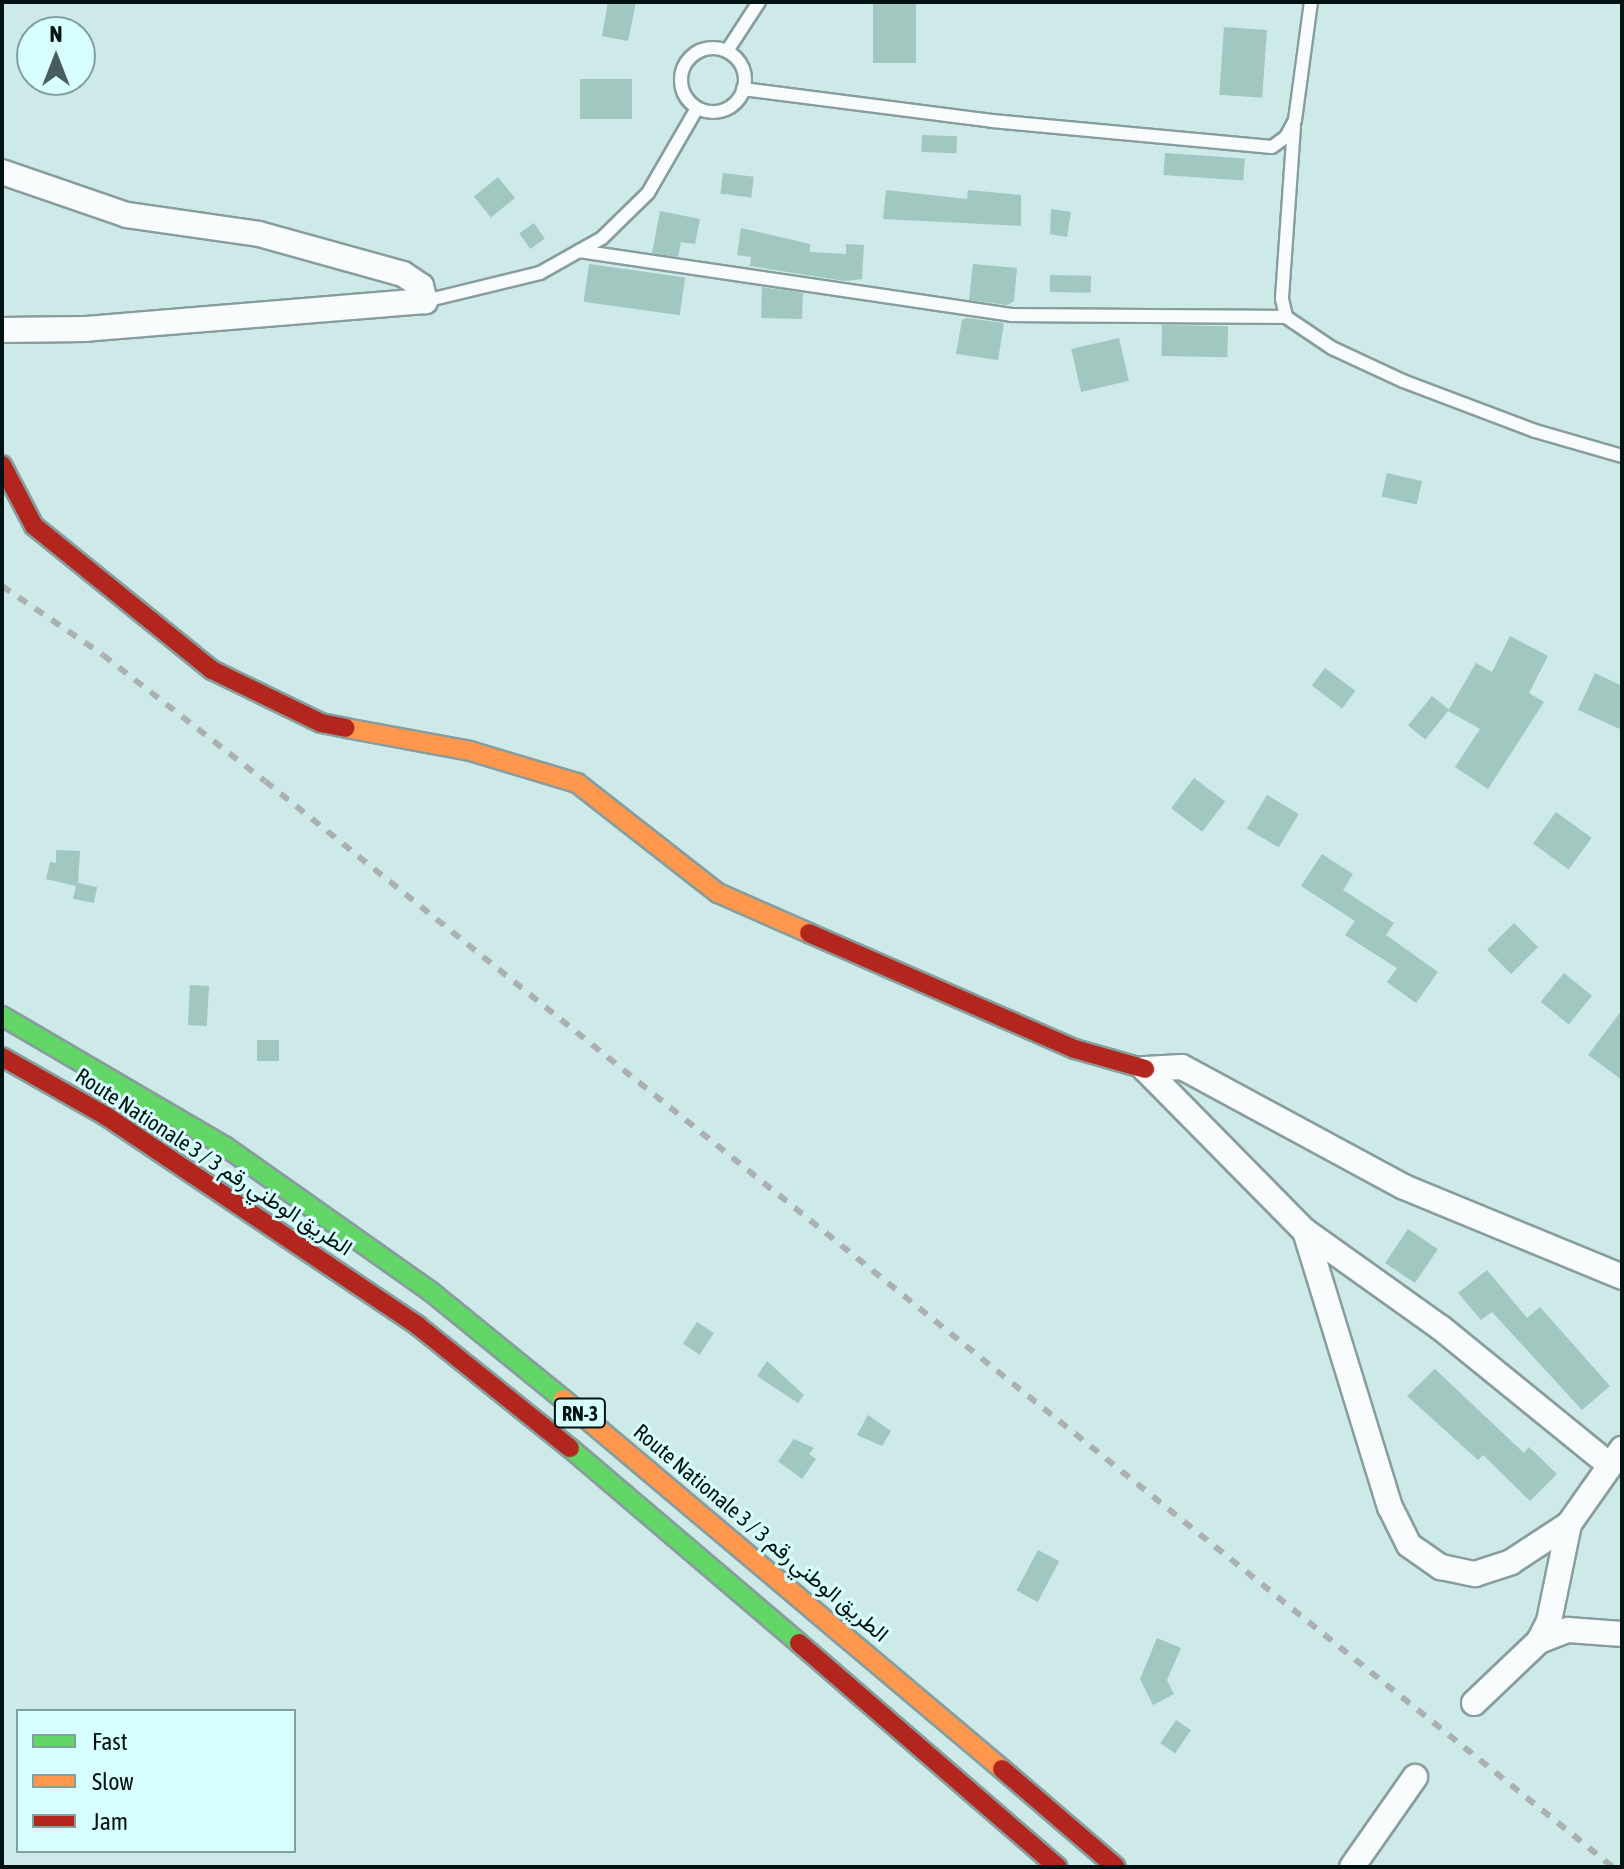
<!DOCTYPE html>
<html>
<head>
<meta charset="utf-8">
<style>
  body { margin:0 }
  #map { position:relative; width:1624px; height:1869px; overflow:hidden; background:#cde9e8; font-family:"Asap Condensed",Vazirmatn,sans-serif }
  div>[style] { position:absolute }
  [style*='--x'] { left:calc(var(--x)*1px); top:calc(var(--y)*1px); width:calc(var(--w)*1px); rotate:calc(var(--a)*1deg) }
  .building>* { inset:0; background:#a0c7c0; transform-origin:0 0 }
  .roads { filter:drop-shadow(2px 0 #889d9d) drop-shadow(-2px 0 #889d9d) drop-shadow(0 2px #889d9d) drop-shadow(0 -2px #889d9d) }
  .lane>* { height:12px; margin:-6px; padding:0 6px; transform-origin:6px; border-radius:6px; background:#f8fcfc }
  .lane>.ring { margin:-6px; padding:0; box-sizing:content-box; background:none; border:12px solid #f8fcfc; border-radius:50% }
  .street>* { height:24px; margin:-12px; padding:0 12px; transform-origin:12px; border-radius:12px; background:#f8fcfc }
  .fast>* { height:18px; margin:-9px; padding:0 9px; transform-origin:9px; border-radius:9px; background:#63d668 }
  .slow>* { height:18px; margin:-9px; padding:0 9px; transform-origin:9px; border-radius:9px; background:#ff974d }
  .jam>* { height:18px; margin:-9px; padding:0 9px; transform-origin:9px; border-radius:9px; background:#b3261e }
  .rail>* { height:6px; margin-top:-3px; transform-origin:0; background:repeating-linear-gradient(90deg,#abb1b1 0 10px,transparent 0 20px) }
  span { translate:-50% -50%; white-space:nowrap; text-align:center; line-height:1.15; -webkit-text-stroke:6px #d7fffe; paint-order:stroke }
  .shield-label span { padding:2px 6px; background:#d7fffe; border:2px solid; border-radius:6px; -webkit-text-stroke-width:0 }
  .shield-label { font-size:20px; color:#011212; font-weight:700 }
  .street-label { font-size:22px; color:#011212 }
  .frame { position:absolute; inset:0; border:4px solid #011212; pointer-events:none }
  .legend { position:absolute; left:16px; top:1709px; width:280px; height:144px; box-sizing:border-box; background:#d7fffe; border:2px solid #81a0a0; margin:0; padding:10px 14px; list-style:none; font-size:24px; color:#011212 }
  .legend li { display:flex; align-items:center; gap:16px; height:40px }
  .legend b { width:40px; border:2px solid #81a0a0 }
  .north { position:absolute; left:16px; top:16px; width:80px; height:80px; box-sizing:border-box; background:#d7fffe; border:2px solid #81a0a0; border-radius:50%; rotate:0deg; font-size:22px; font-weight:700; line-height:32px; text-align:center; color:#011212 }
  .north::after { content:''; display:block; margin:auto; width:28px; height:36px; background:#485d5d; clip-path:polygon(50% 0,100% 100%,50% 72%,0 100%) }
</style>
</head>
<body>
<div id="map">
  <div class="building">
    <i style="clip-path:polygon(608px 2px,636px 2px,628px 41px,602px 36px)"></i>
    <i style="left:873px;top:2px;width:43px;height:61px"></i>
    <i style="left:1224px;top:27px;width:43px;height:68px;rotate:4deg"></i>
    <i style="left:580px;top:79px;width:52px;height:40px"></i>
    <i style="left:922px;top:135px;width:35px;height:17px;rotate:2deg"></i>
    <i style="left:1165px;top:153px;width:80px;height:22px;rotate:4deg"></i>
    <i style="left:723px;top:173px;width:31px;height:21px;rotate:7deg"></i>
    <i style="left:498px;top:177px;width:27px;height:31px;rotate:51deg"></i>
    <i style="clip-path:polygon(886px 190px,967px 199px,968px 190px,1021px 195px,1021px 226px,883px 219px)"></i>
    <i style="clip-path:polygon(1051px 209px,1071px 212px,1067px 237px,1050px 234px)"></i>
    <i style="clip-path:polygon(660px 211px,700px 219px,695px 244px,681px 242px,678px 257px,652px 253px)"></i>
    <i style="left:534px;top:223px;width:19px;height:18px;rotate:55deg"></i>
    <i style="clip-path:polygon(741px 228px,810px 244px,810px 252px,846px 254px,846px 244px,864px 245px,862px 279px,845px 281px,750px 266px,751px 257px,737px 255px)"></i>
    <i style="left:589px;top:264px;width:97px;height:38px;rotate:8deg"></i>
    <i style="clip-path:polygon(973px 264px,1017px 268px,1014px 301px,1007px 305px,969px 300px)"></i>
    <i style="left:1050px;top:275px;width:41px;height:17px;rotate:1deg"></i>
    <i style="clip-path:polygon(762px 287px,803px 293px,802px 319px,761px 318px)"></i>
    <i style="clip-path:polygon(967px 318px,1004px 323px,998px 360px,956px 354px,962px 320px)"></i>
    <i style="left:1162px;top:325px;width:66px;height:31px;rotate:1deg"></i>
    <i style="left:1119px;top:338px;width:44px;height:49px;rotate:77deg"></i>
    <i style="left:1387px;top:473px;width:36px;height:24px;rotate:13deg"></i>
    <i style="clip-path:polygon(1510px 636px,1548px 656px,1529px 693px,1544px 702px,1488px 789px,1455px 767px,1480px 729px,1448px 711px,1476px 663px,1492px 672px)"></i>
    <i style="left:1325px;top:668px;width:38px;height:22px;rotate:37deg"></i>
    <i style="clip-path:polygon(1595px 673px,1622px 686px,1622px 730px,1578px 710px)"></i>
    <i style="left:1432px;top:696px;width:22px;height:38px;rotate:39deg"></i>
    <i style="left:1194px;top:778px;width:39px;height:38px;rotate:37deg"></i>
    <i style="left:1267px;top:795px;width:37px;height:39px;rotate:31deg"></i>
    <i style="left:1556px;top:812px;width:44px;height:39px;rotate:36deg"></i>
    <i style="clip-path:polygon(56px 850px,80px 851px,78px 883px,97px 887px,94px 903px,73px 899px,76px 886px,46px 879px,50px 862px,56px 863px)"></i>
    <i style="clip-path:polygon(1322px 854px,1353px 874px,1343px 890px,1394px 923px,1386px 935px,1438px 972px,1416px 1003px,1387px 982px,1397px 968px,1345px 935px,1355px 921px,1301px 886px)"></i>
    <i style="left:1514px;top:923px;width:34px;height:38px;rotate:45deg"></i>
    <i style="left:1564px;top:973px;width:36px;height:37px;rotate:39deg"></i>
    <i style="left:190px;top:985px;width:19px;height:40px;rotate:3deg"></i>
    <i style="clip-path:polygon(1622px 1010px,1622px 1080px,1588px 1055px)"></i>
    <i style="left:279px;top:1040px;width:21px;height:22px;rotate:90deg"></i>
    <i style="left:1408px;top:1229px;width:36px;height:41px;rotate:34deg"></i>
    <i style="clip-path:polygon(1487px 1270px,1527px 1318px,1540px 1307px,1610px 1386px,1582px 1410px,1492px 1312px,1481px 1320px,1458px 1293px)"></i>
    <i style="left:697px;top:1322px;width:20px;height:26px;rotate:33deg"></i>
    <i style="clip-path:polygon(767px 1361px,804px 1395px,798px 1403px,757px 1376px)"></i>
    <i style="clip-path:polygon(1435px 1369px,1524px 1453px,1529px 1447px,1557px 1474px,1530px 1501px,1483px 1455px,1478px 1460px,1407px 1396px)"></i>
    <i style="clip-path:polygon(868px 1415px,891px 1431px,882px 1446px,857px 1435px)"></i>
    <i style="clip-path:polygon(794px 1439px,814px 1448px,809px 1454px,816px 1459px,802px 1479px,778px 1461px)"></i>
    <i style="left:1038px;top:1550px;width:24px;height:46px;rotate:28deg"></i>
    <i style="clip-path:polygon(1157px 1638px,1181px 1648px,1167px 1680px,1174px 1694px,1153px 1705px,1140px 1679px)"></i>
    <i style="left:1176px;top:1720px;width:18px;height:28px;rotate:34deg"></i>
  </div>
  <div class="roads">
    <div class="lane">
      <i class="ring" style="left:681px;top:48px;width:52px;height:52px"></i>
      <i style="--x:727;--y:51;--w:59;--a:-56.9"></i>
      <i style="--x:743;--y:89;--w:251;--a:7.3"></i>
      <i style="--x:992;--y:121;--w:281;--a:5.3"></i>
      <i style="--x:1272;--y:147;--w:17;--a:-36"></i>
      <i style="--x:1286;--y:137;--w:19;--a:-62"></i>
      <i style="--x:1295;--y:120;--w:119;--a:-82.3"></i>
      <i style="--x:1294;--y:126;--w:173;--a:94"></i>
      <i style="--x:1282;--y:299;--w:18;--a:77"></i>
      <i style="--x:1286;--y:317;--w:55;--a:34"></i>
      <i style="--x:1332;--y:348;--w:78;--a:24.9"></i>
      <i style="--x:1403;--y:381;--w:141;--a:20.7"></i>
      <i style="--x:1535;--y:431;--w:91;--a:16"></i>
      <i style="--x:579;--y:251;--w:437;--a:8.4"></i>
      <i style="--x:1011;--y:315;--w:275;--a:0.4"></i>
      <i style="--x:425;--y:301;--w:118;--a:-13.7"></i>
      <i style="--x:540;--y:273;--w:71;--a:-29.4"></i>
      <i style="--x:602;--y:238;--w:64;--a:-44.4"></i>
      <i style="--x:648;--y:193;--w:98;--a:-60"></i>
    </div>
    <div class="street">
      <i style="--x:2;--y:172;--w:132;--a:19"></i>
      <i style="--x:127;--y:215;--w:133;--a:8.2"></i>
      <i style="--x:259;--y:234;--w:149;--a:15.5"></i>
      <i style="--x:403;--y:274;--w:22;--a:34"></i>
      <i style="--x:421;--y:286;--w:16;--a:75"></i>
      <i style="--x:425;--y:301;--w:340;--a:175.3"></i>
      <i style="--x:86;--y:329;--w:84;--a:179.3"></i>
      <i style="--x:1145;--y:1069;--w:228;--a:45.4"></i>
      <i style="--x:1305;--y:1231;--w:167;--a:35.5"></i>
      <i style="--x:1441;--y:1328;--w:214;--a:39.1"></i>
      <i style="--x:1145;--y:1069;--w:37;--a:-3"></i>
      <i style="--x:1182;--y:1067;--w:252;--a:28.4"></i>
      <i style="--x:1404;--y:1187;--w:236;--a:22.4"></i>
      <i style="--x:1305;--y:1231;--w:289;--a:72.9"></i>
      <i style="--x:1390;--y:1507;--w:42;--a:63.4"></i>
      <i style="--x:1409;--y:1545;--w:39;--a:35"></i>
      <i style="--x:1441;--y:1567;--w:35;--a:12"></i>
      <i style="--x:1475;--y:1574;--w:38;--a:-18"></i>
      <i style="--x:1511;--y:1562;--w:69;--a:-33.2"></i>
      <i style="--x:1539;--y:1641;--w:31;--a:-21"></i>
      <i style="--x:1568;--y:1630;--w:54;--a:4.2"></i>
      <i style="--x:1474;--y:1703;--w:90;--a:-43.6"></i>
      <i style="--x:1539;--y:1641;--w:22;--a:-63"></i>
      <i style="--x:1549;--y:1621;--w:99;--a:-78.3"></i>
      <i style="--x:1569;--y:1524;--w:92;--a:-54.8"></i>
      <i style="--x:1352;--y:1867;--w:110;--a:-55"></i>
    </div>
    <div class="fast">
      <i style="--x:2;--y:1016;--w:259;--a:30.3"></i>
      <i style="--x:226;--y:1147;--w:250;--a:35.2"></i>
      <i style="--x:430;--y:1291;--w:171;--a:39.1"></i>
      <i style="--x:570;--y:1448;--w:301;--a:40.4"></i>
    </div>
    <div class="slow">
      <i style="--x:346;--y:728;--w:126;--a:10.5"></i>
      <i style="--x:470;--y:751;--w:112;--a:16.7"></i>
      <i style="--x:577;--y:783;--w:179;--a:38"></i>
      <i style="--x:718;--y:893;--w:99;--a:23.7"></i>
      <i style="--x:563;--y:1399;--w:574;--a:40.13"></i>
    </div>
    <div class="jam">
      <i style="--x:2;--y:465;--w:69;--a:62.3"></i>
      <i style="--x:34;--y:526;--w:229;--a:39"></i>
      <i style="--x:212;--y:670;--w:121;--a:25.9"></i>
      <i style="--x:321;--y:723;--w:25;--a:11"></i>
      <i style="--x:809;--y:933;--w:290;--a:23.6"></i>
      <i style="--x:1075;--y:1049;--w:73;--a:15.9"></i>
      <i style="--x:2;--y:1057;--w:120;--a:29.6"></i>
      <i style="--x:106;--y:1116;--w:376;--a:33.9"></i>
      <i style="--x:418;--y:1326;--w:195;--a:38.8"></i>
      <i style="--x:799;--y:1643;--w:342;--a:40.9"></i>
      <i style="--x:1002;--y:1769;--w:150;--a:40.7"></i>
    </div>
  </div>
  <div class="rail">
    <i style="--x:2;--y:586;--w:122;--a:34.3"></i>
    <i style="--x:103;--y:655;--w:205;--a:37.9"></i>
    <i style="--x:265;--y:781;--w:1731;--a:38.86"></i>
  </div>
  <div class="shield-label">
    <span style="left:580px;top:1413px">RN-3</span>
  </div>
  <div class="street-label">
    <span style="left:214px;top:1162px;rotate:33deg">Route Nationale 3 / الطريق الوطني رقم 3</span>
    <span style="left:761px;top:1533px;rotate:40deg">Route Nationale 3 / الطريق الوطني رقم 3</span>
  </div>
  <div class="frame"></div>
  <ul class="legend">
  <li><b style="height:10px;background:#63d668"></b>Fast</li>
  <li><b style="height:10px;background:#ff974d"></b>Slow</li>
  <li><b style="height:10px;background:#b3261e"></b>Jam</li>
  </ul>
  <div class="north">N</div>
</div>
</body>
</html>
